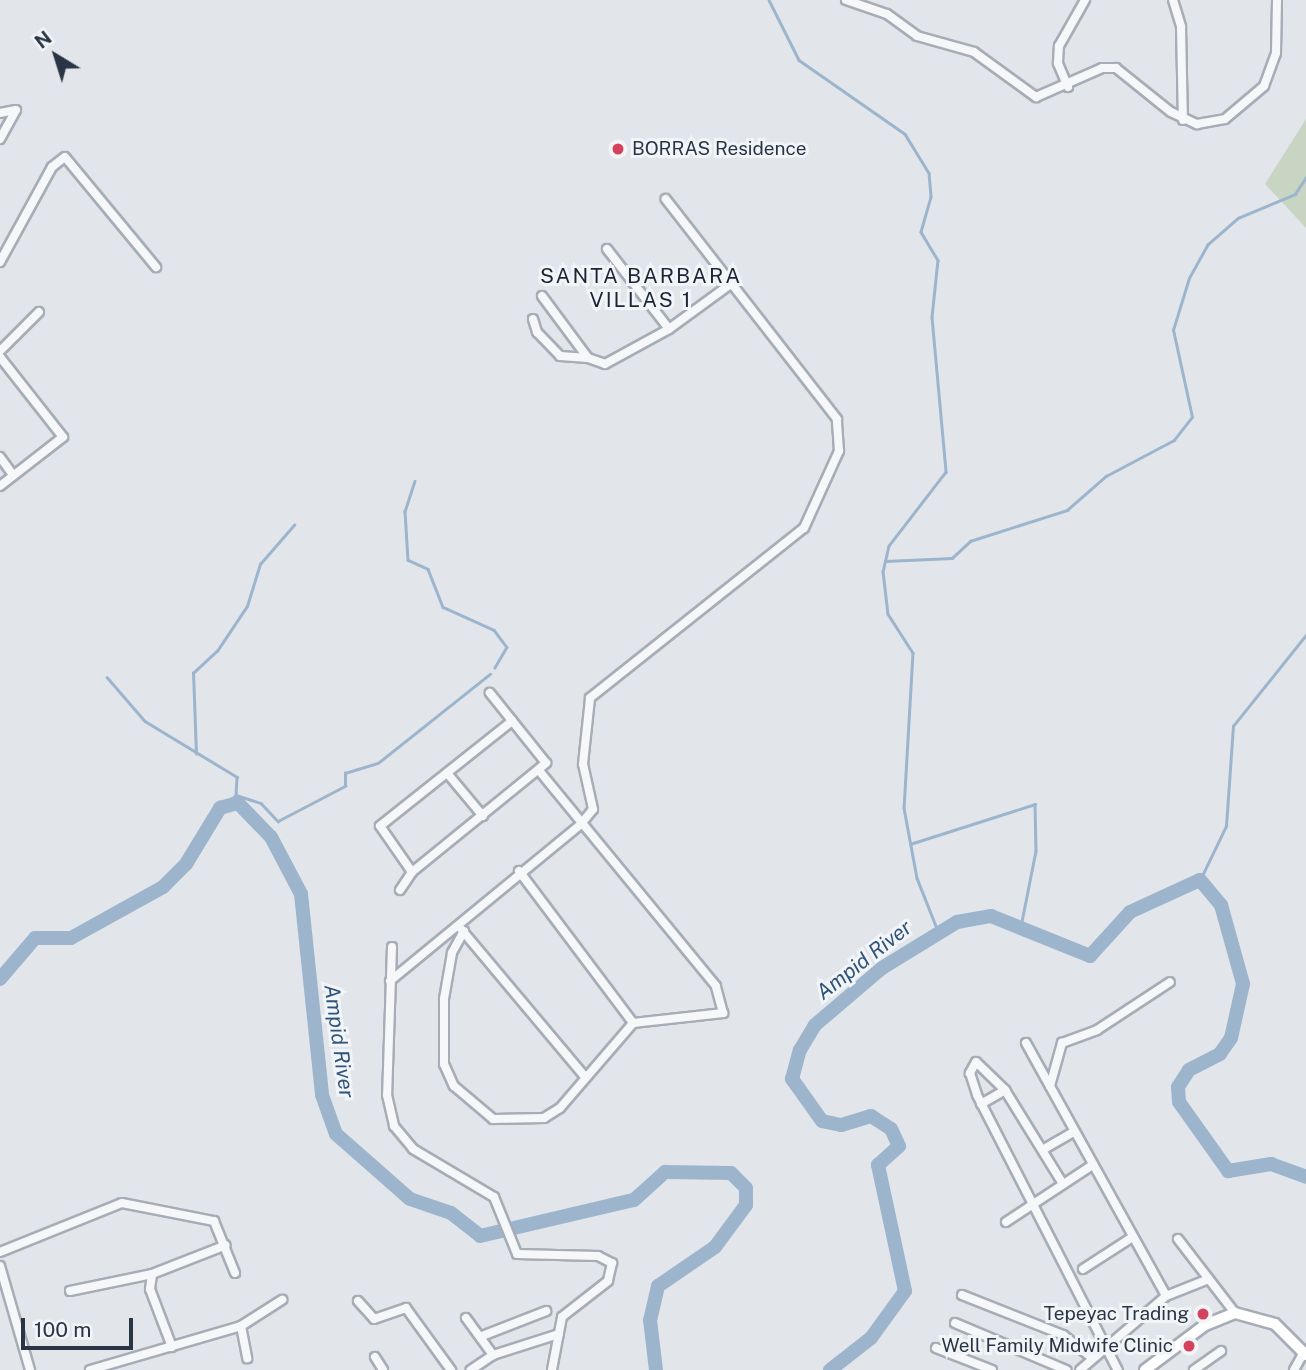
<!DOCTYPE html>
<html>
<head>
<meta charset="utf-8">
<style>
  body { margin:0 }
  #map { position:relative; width:1306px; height:1370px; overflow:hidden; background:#e2e6eb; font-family:"Public Sans",sans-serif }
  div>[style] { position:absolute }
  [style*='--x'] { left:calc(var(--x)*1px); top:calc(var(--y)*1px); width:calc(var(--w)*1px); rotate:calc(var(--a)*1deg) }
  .green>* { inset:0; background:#c8d5c3 }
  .stream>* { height:2.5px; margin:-1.25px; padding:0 1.25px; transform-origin:1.25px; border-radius:1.25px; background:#9cb5cd }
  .river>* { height:14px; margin:-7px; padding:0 7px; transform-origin:7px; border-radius:7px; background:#9cb5cd }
  .roads { filter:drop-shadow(2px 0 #a7adb6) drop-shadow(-2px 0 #a7adb6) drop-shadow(0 2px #a7adb6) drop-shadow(0 -2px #a7adb6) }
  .street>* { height:8px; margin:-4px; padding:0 4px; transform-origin:4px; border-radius:4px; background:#f5f7f9 }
  .secondary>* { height:10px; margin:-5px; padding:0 5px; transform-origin:5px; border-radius:5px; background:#fff }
  .dots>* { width:19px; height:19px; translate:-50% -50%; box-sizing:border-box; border:4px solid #f2f5f8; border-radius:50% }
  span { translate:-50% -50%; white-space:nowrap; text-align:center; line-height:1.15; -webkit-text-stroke:6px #f2f5f8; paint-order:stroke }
  .poi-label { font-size:19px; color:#293444 }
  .left { translate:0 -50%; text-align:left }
  .right { translate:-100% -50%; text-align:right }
  .neighbourhood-label { font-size:21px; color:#1b2535; letter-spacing:2px }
  .water-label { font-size:21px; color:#31547a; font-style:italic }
  .north { position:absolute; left:21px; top:21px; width:70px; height:70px; -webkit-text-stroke:5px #f2f5f8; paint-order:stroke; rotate:322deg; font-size:19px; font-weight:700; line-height:28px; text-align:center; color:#293444 }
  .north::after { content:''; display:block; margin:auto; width:24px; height:32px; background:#293444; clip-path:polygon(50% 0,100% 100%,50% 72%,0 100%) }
  .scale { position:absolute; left:21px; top:1318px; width:112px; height:32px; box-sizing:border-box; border:4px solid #293444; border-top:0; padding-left:9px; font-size:21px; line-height:24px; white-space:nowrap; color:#293444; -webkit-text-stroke:5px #f2f5f8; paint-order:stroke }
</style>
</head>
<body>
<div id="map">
  <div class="green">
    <i style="clip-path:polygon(1306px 119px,1306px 228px,1265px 184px)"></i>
  </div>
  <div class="stream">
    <i style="--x:769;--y:0;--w:67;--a:63.4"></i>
    <i style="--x:799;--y:60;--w:129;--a:34.9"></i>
    <i style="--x:905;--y:134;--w:46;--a:58.4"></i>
    <i style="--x:929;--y:173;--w:24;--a:85"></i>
    <i style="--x:931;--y:197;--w:36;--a:106"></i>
    <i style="--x:921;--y:232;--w:33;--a:59"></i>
    <i style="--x:938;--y:260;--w:57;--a:96"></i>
    <i style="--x:932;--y:317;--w:156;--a:84.8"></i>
    <i style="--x:946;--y:472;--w:93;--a:127.6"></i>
    <i style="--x:889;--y:546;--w:26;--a:103"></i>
    <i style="--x:883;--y:571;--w:43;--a:83.4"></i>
    <i style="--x:888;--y:614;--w:46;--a:57.3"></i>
    <i style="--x:913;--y:653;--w:155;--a:93.3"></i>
    <i style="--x:904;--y:808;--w:71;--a:79.5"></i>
    <i style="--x:917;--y:878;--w:57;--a:68.4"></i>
    <i style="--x:415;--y:481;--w:32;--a:108"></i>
    <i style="--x:405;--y:511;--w:49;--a:86.5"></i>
    <i style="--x:408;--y:560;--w:22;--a:24"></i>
    <i style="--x:428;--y:569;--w:41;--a:68.5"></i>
    <i style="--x:443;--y:607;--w:56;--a:24.3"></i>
    <i style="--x:494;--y:630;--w:21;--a:53"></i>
    <i style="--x:507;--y:647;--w:24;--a:120"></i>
    <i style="--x:885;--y:561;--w:67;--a:-2.6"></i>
    <i style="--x:952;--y:558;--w:25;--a:-43"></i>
    <i style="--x:970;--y:541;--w:102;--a:-17.7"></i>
    <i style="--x:1067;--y:510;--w:52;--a:-41.1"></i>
    <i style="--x:1106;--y:476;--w:77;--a:-27.9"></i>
    <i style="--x:1174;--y:440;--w:29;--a:-52"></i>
    <i style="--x:1192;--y:417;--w:89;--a:-102.3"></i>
    <i style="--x:1173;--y:330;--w:54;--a:-72.9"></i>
    <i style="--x:1189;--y:278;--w:38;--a:-61"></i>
    <i style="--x:1207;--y:245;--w:41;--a:-41.1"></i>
    <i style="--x:1238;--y:218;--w:62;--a:-22.8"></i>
    <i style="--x:1295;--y:194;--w:20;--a:-57"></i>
    <i style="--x:107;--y:677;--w:58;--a:49.2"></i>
    <i style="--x:145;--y:721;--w:108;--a:31.3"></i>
    <i style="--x:237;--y:777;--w:18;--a:93"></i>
    <i style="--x:196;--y:754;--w:81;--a:-92.1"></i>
    <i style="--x:193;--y:673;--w:33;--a:-43"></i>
    <i style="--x:217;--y:651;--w:54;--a:-56.3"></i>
    <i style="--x:247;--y:606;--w:44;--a:-72.8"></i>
    <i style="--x:260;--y:564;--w:52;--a:-48.9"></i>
    <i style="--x:220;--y:808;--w:21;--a:-39"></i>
    <i style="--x:236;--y:795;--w:26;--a:18"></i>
    <i style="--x:261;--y:803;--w:25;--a:47"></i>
    <i style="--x:278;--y:821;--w:76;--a:-27.6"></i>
    <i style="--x:345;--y:786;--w:13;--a:-90"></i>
    <i style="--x:345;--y:773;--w:34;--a:-17"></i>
    <i style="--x:378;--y:763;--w:143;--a:-38.5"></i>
    <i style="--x:910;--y:844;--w:131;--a:-17.7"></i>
    <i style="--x:1035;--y:804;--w:47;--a:88.8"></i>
    <i style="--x:1036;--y:851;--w:77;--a:101.2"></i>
    <i style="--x:1200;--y:880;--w:60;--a:-64.3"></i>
    <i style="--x:1226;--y:826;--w:100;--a:-86"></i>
    <i style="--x:1233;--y:726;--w:117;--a:-51.3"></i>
  </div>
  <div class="river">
    <i style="--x:0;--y:979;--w:54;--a:-49.5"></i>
    <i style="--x:35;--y:938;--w:36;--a:0"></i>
    <i style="--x:71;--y:938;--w:105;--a:-29"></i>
    <i style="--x:163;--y:887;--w:33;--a:-45"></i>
    <i style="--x:186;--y:864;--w:66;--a:-58.7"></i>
    <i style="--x:220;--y:808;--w:19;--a:-16"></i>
    <i style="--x:238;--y:803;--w:47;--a:45.9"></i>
    <i style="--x:271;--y:837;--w:64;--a:62.2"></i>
    <i style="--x:301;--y:894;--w:202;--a:84"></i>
    <i style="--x:322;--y:1095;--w:41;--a:70.3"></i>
    <i style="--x:336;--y:1134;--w:98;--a:41.3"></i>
    <i style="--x:410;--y:1199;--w:43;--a:18.9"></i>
    <i style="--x:451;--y:1213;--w:37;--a:38"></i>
    <i style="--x:480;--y:1236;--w:158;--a:-13.2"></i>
    <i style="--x:634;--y:1200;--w:42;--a:-42.1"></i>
    <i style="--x:665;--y:1172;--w:66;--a:0.9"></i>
    <i style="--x:731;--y:1173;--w:21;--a:45"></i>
    <i style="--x:746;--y:1188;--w:17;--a:90"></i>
    <i style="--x:746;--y:1205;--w:52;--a:126.4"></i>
    <i style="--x:715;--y:1247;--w:69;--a:145.6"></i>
    <i style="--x:658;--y:1286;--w:35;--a:103"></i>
    <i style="--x:650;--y:1320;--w:50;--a:83.2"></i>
    <i style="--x:830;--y:1370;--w:52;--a:-38"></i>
    <i style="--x:871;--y:1338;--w:58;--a:-54.1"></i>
    <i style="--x:905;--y:1291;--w:129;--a:-102.1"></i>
    <i style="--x:878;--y:1165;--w:28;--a:-42"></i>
    <i style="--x:899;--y:1146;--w:19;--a:-115"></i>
    <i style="--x:891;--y:1129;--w:24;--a:-147"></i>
    <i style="--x:871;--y:1116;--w:31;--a:163"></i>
    <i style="--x:841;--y:1125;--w:19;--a:-168"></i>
    <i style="--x:822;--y:1121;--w:52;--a:-125.5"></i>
    <i style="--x:792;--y:1079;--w:30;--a:-75"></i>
    <i style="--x:800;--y:1050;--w:29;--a:-59"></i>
    <i style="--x:815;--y:1025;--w:88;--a:-40.4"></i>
    <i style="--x:882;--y:968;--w:88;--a:-31.5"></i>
    <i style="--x:957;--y:922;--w:35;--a:-10"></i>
    <i style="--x:991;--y:916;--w:107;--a:22"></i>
    <i style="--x:1090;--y:956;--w:59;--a:-47.7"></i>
    <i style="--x:1130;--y:912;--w:77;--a:-24.6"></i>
    <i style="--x:1200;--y:880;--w:33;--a:50"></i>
    <i style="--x:1221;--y:905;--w:82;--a:74.4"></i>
    <i style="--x:1243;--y:984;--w:55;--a:102.5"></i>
    <i style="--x:1231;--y:1038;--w:19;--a:125"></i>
    <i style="--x:1220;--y:1054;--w:35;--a:153"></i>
    <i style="--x:1189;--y:1070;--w:20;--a:123"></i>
    <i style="--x:1178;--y:1087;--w:15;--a:86"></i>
    <i style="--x:1179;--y:1102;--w:85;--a:54.6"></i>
    <i style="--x:1228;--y:1171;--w:44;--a:-9.2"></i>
    <i style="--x:1271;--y:1164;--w:37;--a:20"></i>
  </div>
  <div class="roads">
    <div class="street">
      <i style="--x:846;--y:0;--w:43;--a:18.9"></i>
      <i style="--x:887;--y:14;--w:37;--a:36"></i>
      <i style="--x:917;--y:36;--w:59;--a:15.7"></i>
      <i style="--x:974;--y:52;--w:77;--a:36"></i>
      <i style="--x:1036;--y:97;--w:72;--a:-23.7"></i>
      <i style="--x:1102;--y:68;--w:14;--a:0"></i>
      <i style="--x:1116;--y:68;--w:70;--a:38.7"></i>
      <i style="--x:1171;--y:112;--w:29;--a:25"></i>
      <i style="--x:1197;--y:124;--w:28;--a:-10"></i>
      <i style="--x:1225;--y:119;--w:51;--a:-40.2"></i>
      <i style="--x:1264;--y:86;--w:35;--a:-70"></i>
      <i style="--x:1276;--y:53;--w:53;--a:-88.9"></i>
      <i style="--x:1173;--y:0;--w:28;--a:73"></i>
      <i style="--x:1181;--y:27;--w:93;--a:88.8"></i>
      <i style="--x:1068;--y:87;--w:26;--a:-113"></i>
      <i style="--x:1058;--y:63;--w:17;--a:-87"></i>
      <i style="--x:1059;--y:46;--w:53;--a:-60.5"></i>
      <i style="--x:0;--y:113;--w:16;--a:-11"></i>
      <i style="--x:0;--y:139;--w:33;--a:-61"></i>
      <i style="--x:607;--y:249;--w:101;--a:52.2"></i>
      <i style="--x:0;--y:262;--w:108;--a:-61.3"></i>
      <i style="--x:52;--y:167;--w:16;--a:-38"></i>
      <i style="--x:65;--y:157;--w:143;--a:50.4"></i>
      <i style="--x:542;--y:296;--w:77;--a:53.4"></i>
      <i style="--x:588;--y:358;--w:18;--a:19"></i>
      <i style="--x:605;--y:364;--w:73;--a:-28.7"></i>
      <i style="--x:669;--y:329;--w:78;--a:-36.1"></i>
      <i style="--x:533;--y:319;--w:14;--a:73"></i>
      <i style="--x:537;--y:332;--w:33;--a:46"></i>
      <i style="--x:560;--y:356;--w:28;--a:4"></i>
      <i style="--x:0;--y:351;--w:55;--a:-45"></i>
      <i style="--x:0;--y:357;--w:102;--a:51.8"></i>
      <i style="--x:63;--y:437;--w:80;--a:142.1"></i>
      <i style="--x:0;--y:457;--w:22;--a:54"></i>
      <i style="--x:447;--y:773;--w:56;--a:50.1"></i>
      <i style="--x:519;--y:871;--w:190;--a:53.1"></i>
      <i style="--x:412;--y:872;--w:56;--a:-124.8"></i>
      <i style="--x:380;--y:826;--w:169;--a:-38.5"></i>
      <i style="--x:400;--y:890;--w:22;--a:-56"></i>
      <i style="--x:412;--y:872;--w:173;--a:-39.1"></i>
      <i style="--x:546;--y:763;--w:90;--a:-128.7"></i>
      <i style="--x:461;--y:929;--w:193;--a:50"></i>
      <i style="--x:464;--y:931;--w:25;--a:119"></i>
      <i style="--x:452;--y:953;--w:47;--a:99.9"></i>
      <i style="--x:444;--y:999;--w:65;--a:90"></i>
      <i style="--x:444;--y:1064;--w:24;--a:66"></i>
      <i style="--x:454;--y:1086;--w:51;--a:40.2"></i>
      <i style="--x:493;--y:1119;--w:51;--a:-1.1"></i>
      <i style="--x:544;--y:1118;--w:19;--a:-32"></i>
      <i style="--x:560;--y:1108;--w:112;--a:-49.3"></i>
      <i style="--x:633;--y:1023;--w:91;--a:-6.3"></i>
      <i style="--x:723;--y:1013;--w:28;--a:-105"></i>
      <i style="--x:716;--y:986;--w:277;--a:-129.4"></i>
      <i style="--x:392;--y:947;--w:148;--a:91.9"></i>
      <i style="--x:387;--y:1095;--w:32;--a:77"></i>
      <i style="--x:394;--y:1126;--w:30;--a:50"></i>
      <i style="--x:413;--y:1149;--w:94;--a:30.7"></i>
      <i style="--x:494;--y:1197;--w:61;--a:68"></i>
      <i style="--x:517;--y:1254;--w:81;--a:1.4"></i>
      <i style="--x:598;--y:1256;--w:16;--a:27"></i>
      <i style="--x:612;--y:1263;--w:18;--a:103"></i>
      <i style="--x:608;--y:1281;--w:58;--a:142"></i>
      <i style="--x:562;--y:1317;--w:54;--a:100.7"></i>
      <i style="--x:390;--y:981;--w:247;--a:-39.4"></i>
      <i style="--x:581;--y:824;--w:19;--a:-51"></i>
      <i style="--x:593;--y:809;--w:46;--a:-102.5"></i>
      <i style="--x:583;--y:764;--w:66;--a:-83.9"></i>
      <i style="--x:590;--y:698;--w:273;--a:-38.5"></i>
      <i style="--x:804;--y:528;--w:85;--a:-65.6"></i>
      <i style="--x:839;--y:451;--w:32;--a:-94"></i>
      <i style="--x:837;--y:419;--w:279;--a:-127.9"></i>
      <i style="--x:1026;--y:1043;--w:289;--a:61"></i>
      <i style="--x:1166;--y:1296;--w:113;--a:139.3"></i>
      <i style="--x:1050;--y:1086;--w:45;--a:-74.4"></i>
      <i style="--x:1062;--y:1043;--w:37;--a:-20"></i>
      <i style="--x:1097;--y:1030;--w:87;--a:-33.3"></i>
      <i style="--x:981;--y:1104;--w:28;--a:-30"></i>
      <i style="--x:1044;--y:1149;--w:34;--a:-30"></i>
      <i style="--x:1063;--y:1184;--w:110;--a:-121.7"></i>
      <i style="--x:1005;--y:1090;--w:40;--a:-136"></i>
      <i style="--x:976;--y:1062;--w:13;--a:119"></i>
      <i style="--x:970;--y:1073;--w:23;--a:72"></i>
      <i style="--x:977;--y:1095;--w:309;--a:62.9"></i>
      <i style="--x:1006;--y:1222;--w:102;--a:-33.4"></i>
      <i style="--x:1178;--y:1239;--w:93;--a:52.4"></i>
      <i style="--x:0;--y:1252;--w:131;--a:-21.9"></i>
      <i style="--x:122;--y:1203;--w:94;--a:11.1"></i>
      <i style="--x:214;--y:1221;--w:56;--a:68"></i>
      <i style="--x:0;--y:1266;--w:108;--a:73.9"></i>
      <i style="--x:1083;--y:1269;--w:57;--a:-32.9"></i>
      <i style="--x:70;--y:1291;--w:84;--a:-11.7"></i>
      <i style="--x:962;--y:1295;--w:109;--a:21.6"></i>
      <i style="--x:1063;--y:1335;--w:37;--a:38"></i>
      <i style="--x:1166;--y:1296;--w:46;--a:-21.6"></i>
      <i style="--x:358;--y:1301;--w:24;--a:48"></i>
      <i style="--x:374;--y:1319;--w:34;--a:-19"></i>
      <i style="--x:406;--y:1308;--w:77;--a:54"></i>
      <i style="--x:466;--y:1318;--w:46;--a:53.9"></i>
      <i style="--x:493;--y:1355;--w:27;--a:146"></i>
      <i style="--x:955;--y:1323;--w:121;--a:22.9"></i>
      <i style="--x:241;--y:1326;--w:33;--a:79"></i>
      <i style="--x:482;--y:1336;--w:69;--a:-21.3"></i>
      <i style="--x:172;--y:1347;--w:62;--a:-110.8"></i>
      <i style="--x:150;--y:1289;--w:15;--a:-82"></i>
      <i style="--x:152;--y:1274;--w:79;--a:-21.4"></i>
      <i style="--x:936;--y:1348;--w:60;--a:21.4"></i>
      <i style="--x:493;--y:1355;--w:69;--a:-17.7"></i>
      <i style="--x:375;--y:1357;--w:15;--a:58"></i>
      <i style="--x:90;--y:1370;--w:157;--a:-16.2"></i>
      <i style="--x:241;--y:1326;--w:49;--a:-32.4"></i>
      <i style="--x:1194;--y:1370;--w:33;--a:-35"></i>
      <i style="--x:1294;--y:1370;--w:21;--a:-61"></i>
    </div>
    <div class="secondary">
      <i style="--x:1145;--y:1370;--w:75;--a:-36.9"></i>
      <i style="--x:1205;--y:1325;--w:32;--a:-22"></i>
      <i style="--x:1235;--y:1313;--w:41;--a:15.4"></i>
      <i style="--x:1275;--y:1324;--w:44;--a:45"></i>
    </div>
  </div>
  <div class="dots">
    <i style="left:618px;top:149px;background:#d5425d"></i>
    <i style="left:1203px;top:1314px;background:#d5425d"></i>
    <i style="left:1189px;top:1346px;background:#d5425d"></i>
  </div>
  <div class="poi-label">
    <span class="left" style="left:632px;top:149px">BORRAS Residence</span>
    <span class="right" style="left:1189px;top:1314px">Tepeyac Trading</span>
    <span class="right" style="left:1173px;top:1346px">Well Family Midwife Clinic</span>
  </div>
  <div class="neighbourhood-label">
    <span style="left:641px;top:288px">SANTA BARBARA<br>VILLAS 1</span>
  </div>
  <div class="water-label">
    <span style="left:864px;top:960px;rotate:-38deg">Ampid River</span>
    <span style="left:339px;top:1041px;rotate:82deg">Ampid River</span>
  </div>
  <div class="north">N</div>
  <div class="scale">100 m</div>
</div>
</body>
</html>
